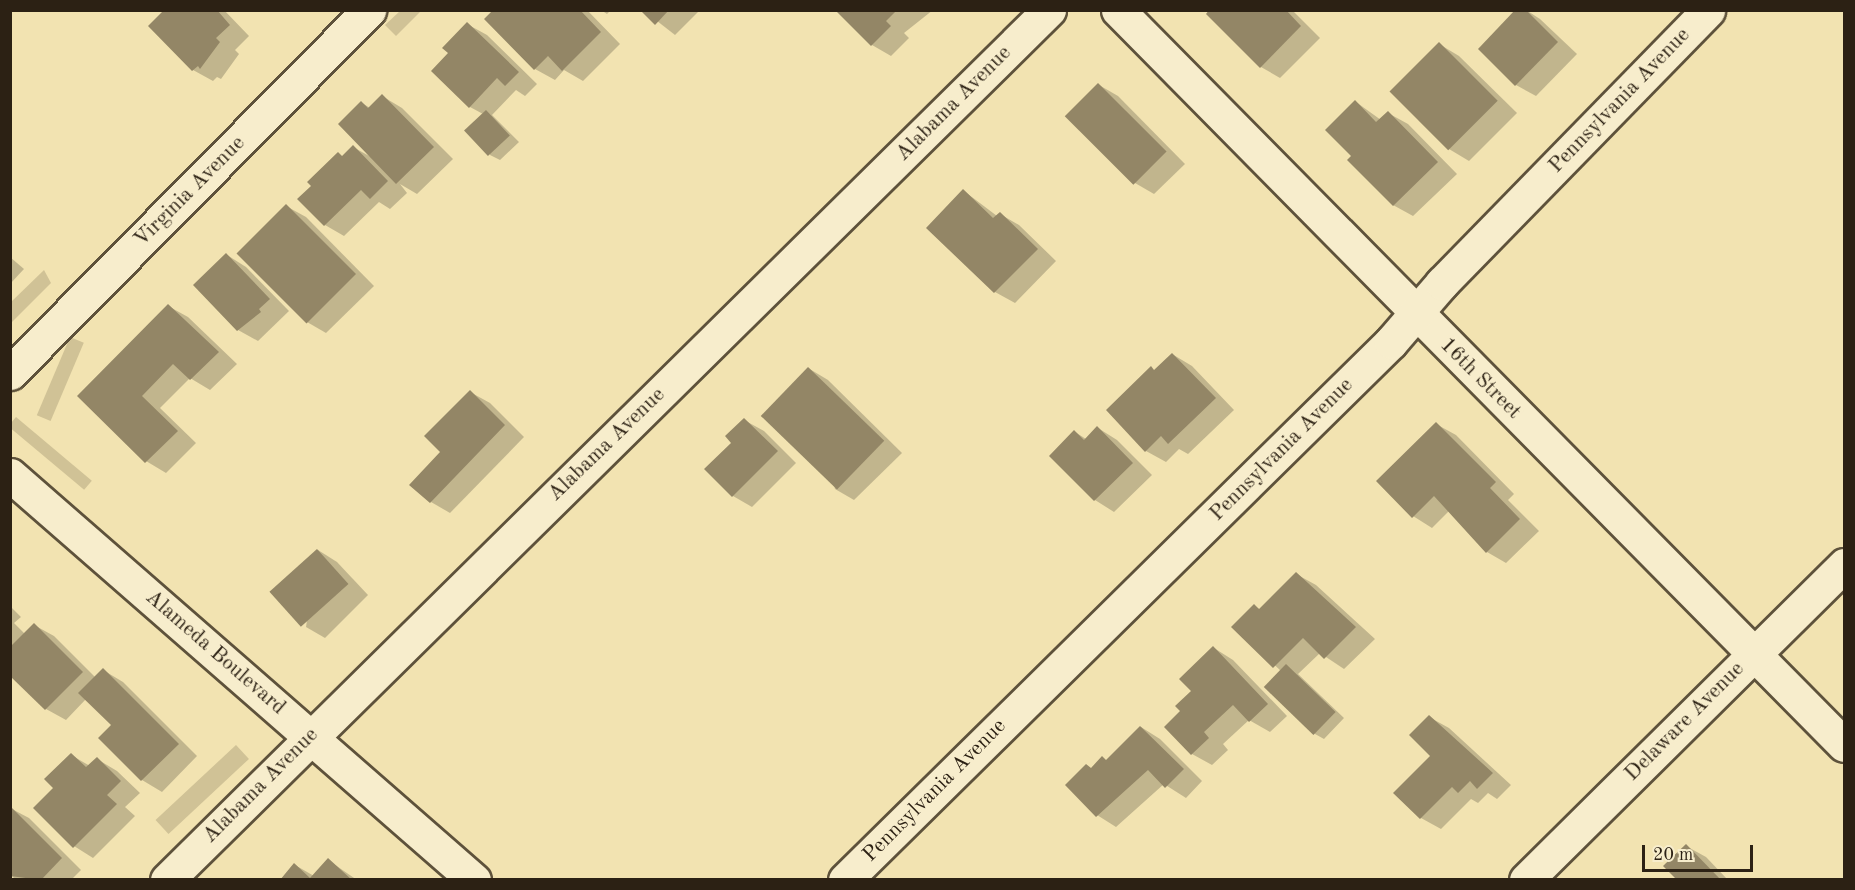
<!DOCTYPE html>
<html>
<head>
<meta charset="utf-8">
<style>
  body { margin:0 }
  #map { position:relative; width:1855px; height:890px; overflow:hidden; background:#f2e3b1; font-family:"Old Standard TT",serif }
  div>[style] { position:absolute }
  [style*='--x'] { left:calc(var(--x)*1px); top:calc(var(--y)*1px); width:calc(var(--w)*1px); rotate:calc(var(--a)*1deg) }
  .green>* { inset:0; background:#d0c296; transform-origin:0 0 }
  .shadow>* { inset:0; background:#0003 }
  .building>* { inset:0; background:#938666; transform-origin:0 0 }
  .roads { filter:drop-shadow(2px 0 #5e523b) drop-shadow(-2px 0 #5e523b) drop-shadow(0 2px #5e523b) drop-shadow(0 -2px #5e523b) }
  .minor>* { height:33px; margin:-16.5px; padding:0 16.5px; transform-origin:16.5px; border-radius:16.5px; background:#f7edcc }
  span { translate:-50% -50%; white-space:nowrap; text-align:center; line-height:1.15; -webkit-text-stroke:4.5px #f7edcc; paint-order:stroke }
  .street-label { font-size:21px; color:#2c2114 }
  .frame { position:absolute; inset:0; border:12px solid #2c2114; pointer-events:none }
  .scale { position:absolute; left:1642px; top:845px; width:111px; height:27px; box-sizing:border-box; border:3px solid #2c2114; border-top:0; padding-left:8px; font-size:18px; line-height:21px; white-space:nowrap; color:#2c2114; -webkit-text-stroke:4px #f7edcc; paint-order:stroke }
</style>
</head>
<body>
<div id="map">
  <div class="green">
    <i style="clip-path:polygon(400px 11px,421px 11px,396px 36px,385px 25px)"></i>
    <i style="clip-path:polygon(44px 270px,51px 283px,11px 323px,11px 302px)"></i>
    <i style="left:70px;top:337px;width:15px;height:85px;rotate:23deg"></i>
    <i style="left:16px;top:417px;width:99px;height:12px;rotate:40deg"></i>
    <i style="left:236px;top:745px;width:19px;height:110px;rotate:47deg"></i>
  </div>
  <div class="shadow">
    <i style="clip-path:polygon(166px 10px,224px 10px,249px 36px,235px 50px,239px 54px,221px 79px,217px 77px,213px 81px,193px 70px)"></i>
    <i style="clip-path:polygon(495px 10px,587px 10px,620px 44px,583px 81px,564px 70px,555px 80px,535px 69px,486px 19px)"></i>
    <i style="clip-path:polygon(601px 10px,611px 10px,607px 14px)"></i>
    <i style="clip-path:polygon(643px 10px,700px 10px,675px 35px)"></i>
    <i style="clip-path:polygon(837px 10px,933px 10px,904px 33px,909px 38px,891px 56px,872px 45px)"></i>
    <i style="clip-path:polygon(1211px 10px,1292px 10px,1320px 38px,1280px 78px,1261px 67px)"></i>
    <i style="clip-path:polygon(1526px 10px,1540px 19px,1577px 54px,1536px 96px,1516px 85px,1480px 49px)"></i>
    <i style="clip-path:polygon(467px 24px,487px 35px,537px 84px,525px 96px,516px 90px,492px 115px,519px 142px,500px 160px,490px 155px,483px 114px,470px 107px,450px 53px)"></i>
    <i style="clip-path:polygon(1439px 44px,1459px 56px,1517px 113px,1469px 161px,1449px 149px)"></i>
    <i style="clip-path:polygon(1099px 85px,1118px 96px,1185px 164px,1154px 194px,1135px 183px)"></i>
    <i style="clip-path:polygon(382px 96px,402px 108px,453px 159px,417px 194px,400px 184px,407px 193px,390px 209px,379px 202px,344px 236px,325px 225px,343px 157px,353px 147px,371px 157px,362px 103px,370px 108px)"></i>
    <i style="clip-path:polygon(1356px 102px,1381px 120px,1388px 113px,1408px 124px,1457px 174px,1413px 216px,1393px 205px)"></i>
    <i style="clip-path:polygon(964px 191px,997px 216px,1000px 214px,1019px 225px,1056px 261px,1015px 303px,995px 292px)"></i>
    <i style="clip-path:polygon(286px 206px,306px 217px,374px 286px,326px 333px,307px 322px)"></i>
    <i style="clip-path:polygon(227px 255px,246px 267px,289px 311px,258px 341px,238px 330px)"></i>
    <i style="clip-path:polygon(10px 257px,24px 269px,10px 284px)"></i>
    <i style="clip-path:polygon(168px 306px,188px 317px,237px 364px,210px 390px,190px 378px,160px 408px,196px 443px,166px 473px,146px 461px,79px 396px)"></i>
    <i style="clip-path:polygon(1172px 354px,1192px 366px,1234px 410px,1188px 454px,1179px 449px,1166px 462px,1146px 451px,1155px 370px)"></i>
    <i style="clip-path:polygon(808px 368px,828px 380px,902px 453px,854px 500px,835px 489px)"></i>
    <i style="clip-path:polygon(470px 392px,490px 403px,524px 437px,450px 513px,431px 502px,442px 452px)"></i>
    <i style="clip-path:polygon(744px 420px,764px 431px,796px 463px,752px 507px,733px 496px,733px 443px)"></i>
    <i style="clip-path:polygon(1436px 424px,1456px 435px,1514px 494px,1508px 500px,1539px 531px,1506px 563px,1487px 552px,1449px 511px,1432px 528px,1413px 516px)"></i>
    <i style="clip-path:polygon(1098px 428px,1117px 440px,1152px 475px,1114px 512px,1095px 500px,1051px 456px,1075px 432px,1086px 439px)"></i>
    <i style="clip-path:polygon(318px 550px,337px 562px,368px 595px,325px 638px,306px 627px)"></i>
    <i style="clip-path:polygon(1296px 574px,1316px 585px,1375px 639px,1344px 669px,1320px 653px,1298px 674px,1344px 718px,1324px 739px,1315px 734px,1281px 671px,1234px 627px,1254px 606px,1261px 610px)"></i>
    <i style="clip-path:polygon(10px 606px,21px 617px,14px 623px,25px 634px,34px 625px,54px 636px,96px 678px,103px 670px,123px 682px,197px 756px,162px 792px,142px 780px,100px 738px,113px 725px,86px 699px,66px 720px,46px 709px,10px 674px)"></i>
    <i style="clip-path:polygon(1214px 648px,1233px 660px,1287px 716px,1270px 732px,1249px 720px,1223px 744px,1228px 750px,1212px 765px,1192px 754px,1182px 711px)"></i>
    <i style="clip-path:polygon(1429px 717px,1449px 728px,1511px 785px,1497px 799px,1488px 793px,1478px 803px,1471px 799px,1441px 829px,1421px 818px,1395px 793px,1432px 756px)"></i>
    <i style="clip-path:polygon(1141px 727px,1160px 739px,1202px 781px,1186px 798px,1164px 784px,1116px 827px,1097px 815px,1092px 769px,1107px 761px)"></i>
    <i style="clip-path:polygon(71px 755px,90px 766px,97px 759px,117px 771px,140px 793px,125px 807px,135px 816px,93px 858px,74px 846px,55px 788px)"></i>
    <i style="clip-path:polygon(10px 808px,29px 818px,81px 870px,71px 880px,16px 880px,10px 874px)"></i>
    <i style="clip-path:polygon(1686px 846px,1706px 857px,1728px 880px,1678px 880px)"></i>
    <i style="clip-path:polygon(328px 860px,357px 880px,282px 880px,295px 865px,314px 876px)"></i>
  </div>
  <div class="building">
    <i style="clip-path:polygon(164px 10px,217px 10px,230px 25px,216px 38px,220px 42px,200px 69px,198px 66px,192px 71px,148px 26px)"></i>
    <i style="clip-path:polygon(493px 10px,580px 10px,601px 32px,562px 71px,548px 56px,534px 70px,484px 19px)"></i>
    <i style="clip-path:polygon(640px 10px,669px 10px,655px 25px)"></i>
    <i style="clip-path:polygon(835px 10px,897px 10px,886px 21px,891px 26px,871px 46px)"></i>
    <i style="clip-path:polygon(1209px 10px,1286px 10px,1301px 26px,1260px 68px,1206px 14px)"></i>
    <i style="clip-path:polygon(1515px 10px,1526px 10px,1558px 42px,1515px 86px,1478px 49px)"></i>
    <i style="clip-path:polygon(467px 22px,519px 72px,505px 86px,497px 78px,469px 108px,431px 71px,448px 53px,442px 48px)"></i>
    <i style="left:1439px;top:42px;width:83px;height:70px;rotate:45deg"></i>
    <i style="left:1098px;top:83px;width:97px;height:47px;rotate:45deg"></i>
    <i style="clip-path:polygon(382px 94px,434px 147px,396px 184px,338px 124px,361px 101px,368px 108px)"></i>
    <i style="clip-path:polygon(1355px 100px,1376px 122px,1388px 111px,1438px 162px,1393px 206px,1347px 160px,1351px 156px,1325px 130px)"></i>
    <i style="left:486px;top:110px;width:35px;height:30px;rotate:47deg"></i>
    <i style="clip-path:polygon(353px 145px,388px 181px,370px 199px,361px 190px,324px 226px,297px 199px,311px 186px,307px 182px,338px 152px,342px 156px)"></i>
    <i style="clip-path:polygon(963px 189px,993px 218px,1000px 212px,1038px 249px,994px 293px,926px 228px)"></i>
    <i style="left:286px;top:204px;width:99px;height:70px;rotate:45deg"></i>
    <i style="clip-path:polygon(226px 253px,270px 299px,259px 309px,261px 312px,237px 331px,193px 285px)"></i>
    <i style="clip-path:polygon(168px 304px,219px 352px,190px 380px,173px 364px,142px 396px,178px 431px,145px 463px,77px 396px)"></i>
    <i style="clip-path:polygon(1172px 353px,1216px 398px,1168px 444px,1161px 436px,1145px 452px,1106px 410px,1151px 366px,1154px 370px)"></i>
    <i style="left:808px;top:367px;width:106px;height:68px;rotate:44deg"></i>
    <i style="clip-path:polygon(470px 390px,505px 425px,430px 503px,409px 485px,440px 452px,424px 436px)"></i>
    <i style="clip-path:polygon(744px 418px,778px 451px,732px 497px,704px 469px,731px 443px,725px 436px)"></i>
    <i style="clip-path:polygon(1436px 422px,1496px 482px,1490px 488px,1520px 519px,1486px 553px,1434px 496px,1412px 518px,1376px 481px)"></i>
    <i style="clip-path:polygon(1097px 426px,1133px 463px,1094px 501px,1049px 456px,1074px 430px,1084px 440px)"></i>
    <i style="left:317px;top:549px;width:47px;height:64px;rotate:48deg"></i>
    <i style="clip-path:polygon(1296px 572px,1356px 627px,1324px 659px,1303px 638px,1273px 668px,1231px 627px,1254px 604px,1259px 609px)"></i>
    <i style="clip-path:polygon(34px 623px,83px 672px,45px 710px,10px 676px,10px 647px)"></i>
    <i style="clip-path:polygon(1213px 646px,1268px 704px,1249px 722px,1233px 705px,1204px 732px,1209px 738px,1191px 755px,1164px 727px,1180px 711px,1175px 706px,1191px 691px,1179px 679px)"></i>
    <i style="left:1286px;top:664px;width:69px;height:32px;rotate:44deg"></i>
    <i style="clip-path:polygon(103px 668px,179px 744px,141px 781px,98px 738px,111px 725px,78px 693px)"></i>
    <i style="clip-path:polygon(1429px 715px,1493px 773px,1477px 789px,1470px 781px,1458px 793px,1452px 787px,1420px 819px,1393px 793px,1430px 756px,1409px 735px)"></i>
    <i style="clip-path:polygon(1140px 726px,1184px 769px,1165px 788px,1148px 770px,1096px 817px,1065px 785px,1086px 764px,1091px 768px,1102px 756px,1106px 760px)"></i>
    <i style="clip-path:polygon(71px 753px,86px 767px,97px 757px,121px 781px,107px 795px,117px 804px,73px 848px,33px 808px,53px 788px,44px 779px)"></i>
    <i style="clip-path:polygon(10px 806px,62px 858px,41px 880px,10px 876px)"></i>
    <i style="clip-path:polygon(1686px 844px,1721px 880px,1677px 880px,1663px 866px)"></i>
    <i style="clip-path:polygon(328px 858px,352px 880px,280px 880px,294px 863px,310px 878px)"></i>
  </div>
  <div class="roads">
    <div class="minor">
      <i style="--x:1118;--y:10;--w:1033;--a:45.35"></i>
      <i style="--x:10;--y:373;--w:511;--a:-45.32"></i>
      <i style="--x:10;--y:475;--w:616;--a:41.12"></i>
      <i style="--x:167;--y:880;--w:1239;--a:-44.61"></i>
      <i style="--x:845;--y:880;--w:767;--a:-44.58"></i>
      <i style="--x:1391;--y:342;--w:78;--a:-49.2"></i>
      <i style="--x:1442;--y:283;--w:381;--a:-45.7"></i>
      <i style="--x:1526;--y:880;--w:448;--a:-44.7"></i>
    </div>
  </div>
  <div class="street-label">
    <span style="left:1620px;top:101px;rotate:-46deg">Pennsylvania Avenue</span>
    <span style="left:954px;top:104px;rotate:-45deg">Alabama Avenue</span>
    <span style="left:190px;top:192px;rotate:-45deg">Virginia Avenue</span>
    <span style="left:1480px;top:379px;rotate:45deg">16th Street</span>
    <span style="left:607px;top:445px;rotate:-44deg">Alabama Avenue</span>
    <span style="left:1282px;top:450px;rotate:-45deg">Pennsylvania Avenue</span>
    <span style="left:215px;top:653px;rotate:41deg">Alameda Boulevard</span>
    <span style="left:1685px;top:722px;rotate:-45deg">Delaware Avenue</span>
    <span style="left:261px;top:786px;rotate:-45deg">Alabama Avenue</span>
    <span style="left:935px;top:791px;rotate:-45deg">Pennsylvania Avenue</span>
  </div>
  <div class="frame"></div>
  <div class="scale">20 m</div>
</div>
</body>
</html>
